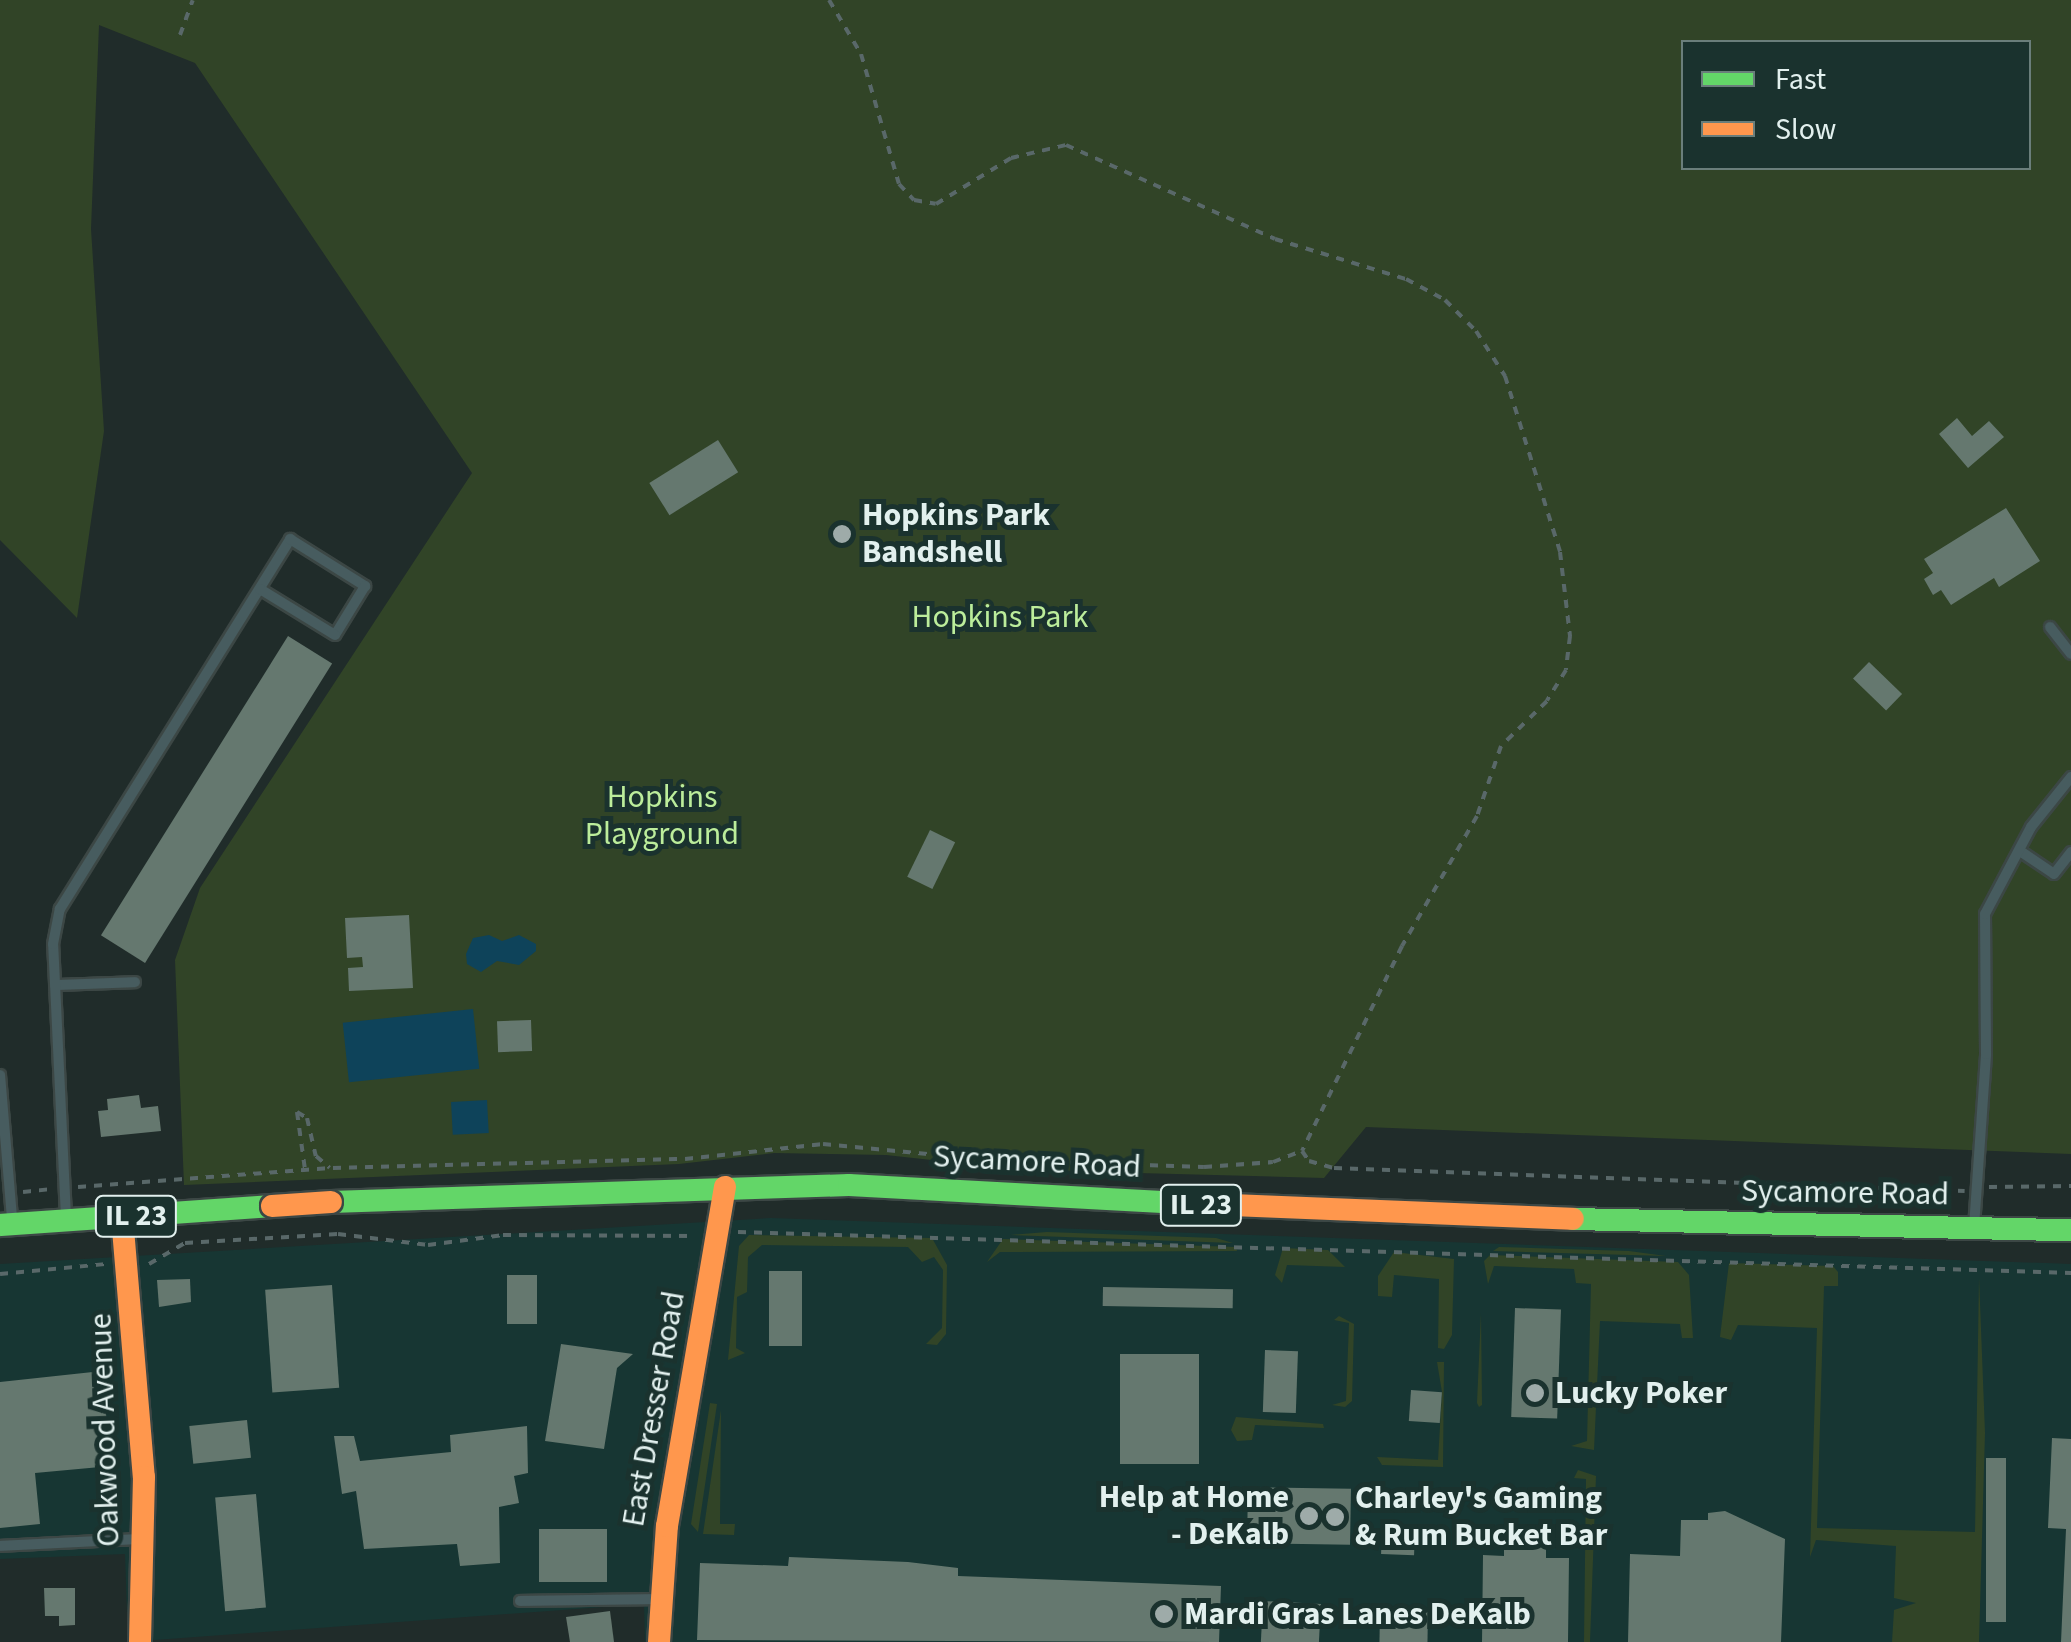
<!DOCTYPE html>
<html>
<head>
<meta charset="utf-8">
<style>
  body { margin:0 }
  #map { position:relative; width:2071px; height:1642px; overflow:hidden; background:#202c2a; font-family:"Source Sans 3",sans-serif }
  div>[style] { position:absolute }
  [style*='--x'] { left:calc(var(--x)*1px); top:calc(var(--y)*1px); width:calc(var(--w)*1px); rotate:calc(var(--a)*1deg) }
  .built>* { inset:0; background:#173633 }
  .green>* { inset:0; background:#314427 }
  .water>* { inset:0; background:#0e435a; transform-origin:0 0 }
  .building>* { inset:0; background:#65786f; transform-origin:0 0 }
  .path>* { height:4px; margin-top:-2px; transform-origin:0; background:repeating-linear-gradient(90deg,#596869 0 8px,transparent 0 16px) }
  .roads { filter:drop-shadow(2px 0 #3c4745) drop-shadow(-2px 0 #3c4745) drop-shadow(0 2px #3c4745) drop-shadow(0 -2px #3c4745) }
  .lane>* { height:10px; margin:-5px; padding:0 5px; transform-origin:5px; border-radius:5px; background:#475c5f }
  .fast>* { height:22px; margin:-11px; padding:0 11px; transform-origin:11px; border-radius:11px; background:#63d668 }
  .slow>* { height:22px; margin:-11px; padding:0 11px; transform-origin:11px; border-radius:11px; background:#ff974d }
  .bridges { filter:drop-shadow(2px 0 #3c4745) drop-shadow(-2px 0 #3c4745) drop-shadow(0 2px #3c4745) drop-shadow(0 -2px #3c4745) }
  .slow-bridge>* { height:22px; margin:-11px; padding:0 11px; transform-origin:11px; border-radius:11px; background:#ff974d }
  .dots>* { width:28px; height:28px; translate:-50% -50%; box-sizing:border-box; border:5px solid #1a322e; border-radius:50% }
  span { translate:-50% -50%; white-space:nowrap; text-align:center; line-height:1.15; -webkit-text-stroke:10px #1a322e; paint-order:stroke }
  .shield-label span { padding:2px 8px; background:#1a322e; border:2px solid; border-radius:8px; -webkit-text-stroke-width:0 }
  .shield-label { font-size:30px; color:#e2f0ee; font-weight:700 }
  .poi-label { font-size:32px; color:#e2f0ee; font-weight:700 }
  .left { translate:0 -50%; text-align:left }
  .right { translate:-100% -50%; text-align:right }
  .park-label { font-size:32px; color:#bced9b }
  .street-label { font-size:32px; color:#e2f0ee }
  .legend { position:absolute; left:1681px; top:40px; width:350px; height:130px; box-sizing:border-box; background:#1a322e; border:2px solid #6a7e7b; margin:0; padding:12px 18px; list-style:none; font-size:30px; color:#e2f0ee }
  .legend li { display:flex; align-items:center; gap:20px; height:50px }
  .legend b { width:50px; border:2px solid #6a7e7b }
</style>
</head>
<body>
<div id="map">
  <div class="built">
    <i style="clip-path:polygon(771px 1218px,2071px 1264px,2071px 1642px,645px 1642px,644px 1604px,128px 1642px,125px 1554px,0 1559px,0 1264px)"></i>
  </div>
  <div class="green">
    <i style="clip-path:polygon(evenodd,0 0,2071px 0,2071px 1154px,1366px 1127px,1324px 1178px,1023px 1170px,886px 1155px,774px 1153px,679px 1164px,184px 1185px,175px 960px,200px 888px,472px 473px,195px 63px,99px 25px,91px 229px,104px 431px,77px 618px,0 540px,0 0,1684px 42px,2028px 42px,2028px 168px,1684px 168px,1684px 42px)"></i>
    <i style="clip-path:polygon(1047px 1232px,1216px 1238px,1233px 1243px,1010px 1235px)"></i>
    <i style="clip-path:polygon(749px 1235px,932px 1238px,947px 1265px,946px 1334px,937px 1345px,926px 1344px,942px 1328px,943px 1270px,934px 1257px,922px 1262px,908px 1247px,762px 1245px,748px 1257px,747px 1292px,737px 1297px,736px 1348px,745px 1353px,728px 1360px,739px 1246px)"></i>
    <i style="clip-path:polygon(1003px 1239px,1236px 1247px,1237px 1251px,1000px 1252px,987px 1262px)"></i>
    <i style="clip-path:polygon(1499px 1247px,1629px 1251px,1666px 1256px,1493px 1251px)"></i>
    <i style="clip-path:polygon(1283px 1248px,1328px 1250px,1345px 1267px,1287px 1265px,1282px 1283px,1275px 1275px)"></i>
    <i style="clip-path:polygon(1394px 1252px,1454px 1259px,1452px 1335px,1444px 1349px,1438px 1348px,1439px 1279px,1394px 1275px,1392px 1297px,1378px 1296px,1378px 1276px)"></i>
    <i style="clip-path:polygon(1490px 1255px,1678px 1262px,1689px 1275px,1693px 1338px,1682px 1338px,1680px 1324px,1600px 1321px,1594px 1450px,1571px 1446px,1587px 1441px,1591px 1284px,1576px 1283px,1574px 1269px,1494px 1266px,1488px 1284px,1484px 1261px)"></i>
    <i style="clip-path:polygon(1729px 1263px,1833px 1266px,1838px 1272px,1838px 1286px,1824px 1286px,1817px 1528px,1975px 1532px,1979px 1277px,1985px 1433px,1979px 1642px,1892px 1642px,1894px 1610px,1916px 1603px,1894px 1598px,1896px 1546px,1816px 1540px,1810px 1557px,1817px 1328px,1738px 1325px,1731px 1340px,1720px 1337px)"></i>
    <i style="clip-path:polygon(1481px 1313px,1482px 1405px,1479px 1407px,1477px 1403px)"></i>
    <i style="clip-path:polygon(1339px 1316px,1354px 1324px,1352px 1401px,1345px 1407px,1332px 1405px,1346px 1401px,1349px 1323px,1334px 1320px)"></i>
    <i style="clip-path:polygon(1437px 1362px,1444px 1362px,1443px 1467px,1382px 1465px,1377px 1457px,1438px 1460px,1442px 1392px)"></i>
    <i style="clip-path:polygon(710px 1403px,717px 1404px,698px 1532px,691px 1524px)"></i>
    <i style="clip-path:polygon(721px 1410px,720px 1524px,735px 1524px,734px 1535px,703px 1534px)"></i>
    <i style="clip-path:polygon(1236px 1417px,1323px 1424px,1324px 1428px,1255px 1425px,1252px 1440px,1237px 1441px,1231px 1430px)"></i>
    <i style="clip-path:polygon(1578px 1470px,1596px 1476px,1590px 1642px,1584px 1642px,1586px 1479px,1574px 1478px)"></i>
  </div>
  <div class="water">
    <i style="clip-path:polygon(489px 935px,502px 941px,519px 935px,536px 944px,536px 951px,519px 965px,497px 961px,481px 972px,467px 964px,466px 954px,473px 938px)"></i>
    <i style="left:473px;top:1009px;width:60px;height:131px;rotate:84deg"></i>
    <i style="left:487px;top:1100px;width:33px;height:36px;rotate:87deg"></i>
  </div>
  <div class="building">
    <i style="clip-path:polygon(1957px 418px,1972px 436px,1989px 421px,2004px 437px,1968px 468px,1939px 434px)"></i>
    <i style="left:718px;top:440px;width:38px;height:81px;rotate:58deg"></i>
    <i style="clip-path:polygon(2006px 508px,2040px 561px,1999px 587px,1994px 578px,1951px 605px,1941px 590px,1933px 595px,1924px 579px,1933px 573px,1924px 559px)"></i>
    <i style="left:288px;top:636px;width:52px;height:353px;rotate:32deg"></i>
    <i style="left:1869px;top:662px;width:46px;height:23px;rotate:44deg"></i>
    <i style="left:930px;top:830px;width:28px;height:52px;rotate:26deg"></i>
    <i style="clip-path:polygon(409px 915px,413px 988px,349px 991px,348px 968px,363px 967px,362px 957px,347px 958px,345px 918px)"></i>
    <i style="left:531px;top:1020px;width:31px;height:34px;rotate:88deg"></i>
    <i style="clip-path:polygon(139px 1095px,141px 1108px,158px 1106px,161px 1131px,101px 1137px,98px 1111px,108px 1110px,107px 1099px)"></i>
    <i style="left:769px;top:1271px;width:33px;height:75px"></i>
    <i style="left:507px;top:1275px;width:30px;height:49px"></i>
    <i style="clip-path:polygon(190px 1279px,191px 1302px,159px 1307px,157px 1280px)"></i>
    <i style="left:332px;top:1285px;width:103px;height:67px;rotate:86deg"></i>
    <i style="left:1103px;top:1287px;width:130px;height:19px;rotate:1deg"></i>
    <i style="left:1515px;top:1308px;width:46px;height:109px;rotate:2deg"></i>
    <i style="clip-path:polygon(561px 1344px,633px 1354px,617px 1368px,604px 1449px,545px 1441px)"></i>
    <i style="left:1265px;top:1350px;width:33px;height:62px;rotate:2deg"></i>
    <i style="left:1120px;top:1354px;width:79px;height:110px"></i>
    <i style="clip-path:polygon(102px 1371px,111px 1466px,35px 1473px,40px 1524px,0 1528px,0 1382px)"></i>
    <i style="left:1411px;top:1390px;width:31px;height:31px;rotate:4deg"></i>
    <i style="left:247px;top:1420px;width:38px;height:58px;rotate:84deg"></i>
    <i style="clip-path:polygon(527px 1426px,528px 1473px,514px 1476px,519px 1503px,499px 1507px,500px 1563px,460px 1566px,457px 1544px,364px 1549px,356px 1491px,342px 1494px,334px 1436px,354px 1436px,360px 1461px,451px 1452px,450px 1435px)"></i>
    <i style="clip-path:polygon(2052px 1438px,2071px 1439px,2071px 1642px,2061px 1642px,2066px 1529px,2048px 1528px)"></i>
    <i style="left:1986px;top:1458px;width:20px;height:164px"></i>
    <i style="left:1248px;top:1487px;width:103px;height:56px;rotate:1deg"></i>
    <i style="left:256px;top:1494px;width:114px;height:41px;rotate:85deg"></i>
    <i style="clip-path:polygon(1725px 1511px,1785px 1539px,1781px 1642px,1628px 1642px,1630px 1554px,1680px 1556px,1681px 1520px,1708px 1520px,1708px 1513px)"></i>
    <i style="left:1382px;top:1528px;width:33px;height:26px;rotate:2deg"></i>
    <i style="left:607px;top:1529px;width:53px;height:68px;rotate:90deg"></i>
    <i style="clip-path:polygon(1504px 1543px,1546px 1543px,1546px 1558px,1569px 1558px,1568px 1642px,1482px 1642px,1483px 1555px,1504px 1556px)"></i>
    <i style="clip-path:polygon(789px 1557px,908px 1562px,958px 1568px,958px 1576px,1221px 1586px,1219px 1642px,697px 1640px,700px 1563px,788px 1566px)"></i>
    <i style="clip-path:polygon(44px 1588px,75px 1588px,75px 1625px,59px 1626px,59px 1616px,45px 1616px)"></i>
    <i style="left:1263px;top:1601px;width:58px;height:41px;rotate:3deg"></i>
    <i style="clip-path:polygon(610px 1611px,614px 1642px,570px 1642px,566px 1617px)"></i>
    <i style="left:1380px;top:1611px;width:48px;height:31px;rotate:1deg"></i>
  </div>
  <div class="path">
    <i style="--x:829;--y:0;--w:63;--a:59.3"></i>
    <i style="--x:861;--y:54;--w:135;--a:73.7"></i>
    <i style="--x:899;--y:184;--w:22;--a:47"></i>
    <i style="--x:914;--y:200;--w:22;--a:10"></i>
    <i style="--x:936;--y:204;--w:88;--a:-31.5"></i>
    <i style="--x:1011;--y:158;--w:57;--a:-13.3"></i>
    <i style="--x:1066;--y:145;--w:229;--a:24.2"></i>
    <i style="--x:1275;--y:239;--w:137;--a:17"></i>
    <i style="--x:1406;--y:279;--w:44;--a:28.3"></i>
    <i style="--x:1445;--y:300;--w:44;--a:45"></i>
    <i style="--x:1476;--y:331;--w:54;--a:57.2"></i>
    <i style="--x:1505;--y:376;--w:184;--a:72.6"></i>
    <i style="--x:1560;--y:552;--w:85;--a:83.2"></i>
    <i style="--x:1570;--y:636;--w:34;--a:97"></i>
    <i style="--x:1566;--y:670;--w:36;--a:122"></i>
    <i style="--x:1547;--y:701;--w:64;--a:135.6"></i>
    <i style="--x:1501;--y:746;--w:74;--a:108.9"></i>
    <i style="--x:1477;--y:816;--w:150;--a:120"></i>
    <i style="--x:1402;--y:946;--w:228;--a:116"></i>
    <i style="--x:180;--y:35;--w:37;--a:-70"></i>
    <i style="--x:297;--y:1112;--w:12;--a:31"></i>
    <i style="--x:307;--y:1118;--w:39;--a:77"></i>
    <i style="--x:316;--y:1156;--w:18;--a:41"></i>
    <i style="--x:297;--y:1112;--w:59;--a:82.1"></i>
    <i style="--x:1302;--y:1151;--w:12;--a:55"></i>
    <i style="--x:1309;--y:1161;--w:26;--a:16"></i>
    <i style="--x:1334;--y:1168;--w:631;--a:2.09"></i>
    <i style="--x:78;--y:1187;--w:256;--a:-4.3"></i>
    <i style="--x:333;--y:1168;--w:352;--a:-1.5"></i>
    <i style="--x:685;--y:1159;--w:139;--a:-6.2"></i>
    <i style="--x:823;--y:1144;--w:168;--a:5.5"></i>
    <i style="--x:990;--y:1160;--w:214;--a:1.9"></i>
    <i style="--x:1204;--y:1167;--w:69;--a:-4.1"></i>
    <i style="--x:1273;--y:1162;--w:31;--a:-21"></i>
    <i style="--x:1989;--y:1187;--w:82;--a:-0.7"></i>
    <i style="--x:23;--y:1192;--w:30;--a:-6"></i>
    <i style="--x:738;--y:1232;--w:1334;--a:1.76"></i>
    <i style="--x:149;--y:1264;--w:42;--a:-30.3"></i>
    <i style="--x:185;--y:1243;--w:153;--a:-3.4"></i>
    <i style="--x:338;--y:1234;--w:91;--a:7"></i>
    <i style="--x:428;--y:1245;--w:76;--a:-7.6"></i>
    <i style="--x:503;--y:1235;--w:191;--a:0.3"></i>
    <i style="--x:0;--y:1274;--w:105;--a:-5.4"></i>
  </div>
  <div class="roads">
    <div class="lane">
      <i style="--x:2050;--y:627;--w:34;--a:52"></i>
      <i style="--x:2023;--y:853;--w:37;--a:34"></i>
      <i style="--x:2054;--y:874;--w:28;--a:-52"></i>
      <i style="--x:55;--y:985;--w:80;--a:-2.1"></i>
      <i style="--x:0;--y:1075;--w:144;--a:85.2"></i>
      <i style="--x:66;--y:1217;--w:273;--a:-92.7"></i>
      <i style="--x:53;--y:944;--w:36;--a:-79"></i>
      <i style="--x:60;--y:909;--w:436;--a:-58.1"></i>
      <i style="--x:290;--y:539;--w:89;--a:32.1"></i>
      <i style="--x:365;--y:586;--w:57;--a:121.5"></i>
      <i style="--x:335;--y:635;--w:88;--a:-148.5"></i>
      <i style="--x:1974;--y:1227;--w:173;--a:-86"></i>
      <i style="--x:1986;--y:1054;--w:140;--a:-90.4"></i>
      <i style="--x:1985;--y:914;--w:98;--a:-62.1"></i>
      <i style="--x:2031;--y:827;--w:64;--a:-51.3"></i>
      <i style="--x:0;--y:1546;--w:139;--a:-2.9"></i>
      <i style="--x:520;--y:1601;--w:138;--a:-0.8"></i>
    </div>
    <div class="fast">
      <i style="--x:331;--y:1202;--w:518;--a:-1.88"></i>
      <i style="--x:849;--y:1185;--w:332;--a:3.1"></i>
      <i style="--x:1573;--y:1219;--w:498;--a:1.3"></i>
      <i style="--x:0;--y:1225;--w:273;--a:-4"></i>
    </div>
    <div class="slow">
      <i style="--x:1181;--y:1203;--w:392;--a:2.3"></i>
      <i style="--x:122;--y:1217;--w:261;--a:85.2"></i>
      <i style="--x:144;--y:1477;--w:165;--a:91.4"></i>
      <i style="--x:659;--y:1642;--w:116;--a:-86.1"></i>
      <i style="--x:667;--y:1526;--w:344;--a:-80.3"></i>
    </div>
  </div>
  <div class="bridges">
    <div class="slow-bridge">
      <i style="--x:272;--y:1206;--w:59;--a:-3.9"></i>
    </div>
  </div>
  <div class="dots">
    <i style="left:842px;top:534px;background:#9eaba9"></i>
    <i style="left:1535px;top:1393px;background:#9eaba9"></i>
    <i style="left:1309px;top:1516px;background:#9eaba9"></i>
    <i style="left:1335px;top:1517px;background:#9eaba9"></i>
    <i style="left:1164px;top:1614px;background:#9eaba9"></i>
  </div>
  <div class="shield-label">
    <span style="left:1201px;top:1205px">IL 23</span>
    <span style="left:136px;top:1216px">IL 23</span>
  </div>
  <div class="poi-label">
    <span class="left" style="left:862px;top:534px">Hopkins Park<br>Bandshell</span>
    <span class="left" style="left:1555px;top:1393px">Lucky Poker</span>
    <span class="right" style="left:1289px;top:1516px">Help at Home<br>- DeKalb</span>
    <span class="left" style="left:1355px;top:1517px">Charley's Gaming<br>&amp; Rum Bucket Bar</span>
    <span class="left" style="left:1184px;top:1614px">Mardi Gras Lanes DeKalb</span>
  </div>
  <div class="park-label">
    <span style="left:1000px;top:617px">Hopkins Park</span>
    <span style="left:662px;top:816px">Hopkins<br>Playground</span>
  </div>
  <div class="street-label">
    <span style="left:1037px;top:1162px;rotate:3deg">Sycamore Road</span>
    <span style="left:1845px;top:1193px;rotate:1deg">Sycamore Road</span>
    <span style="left:654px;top:1409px;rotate:-80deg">East Dresser Road</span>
    <span style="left:105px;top:1430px;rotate:-92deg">Oakwood Avenue</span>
  </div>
  <ul class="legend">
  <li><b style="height:12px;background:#63d668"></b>Fast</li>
  <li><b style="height:12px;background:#ff974d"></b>Slow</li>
  </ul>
</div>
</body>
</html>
